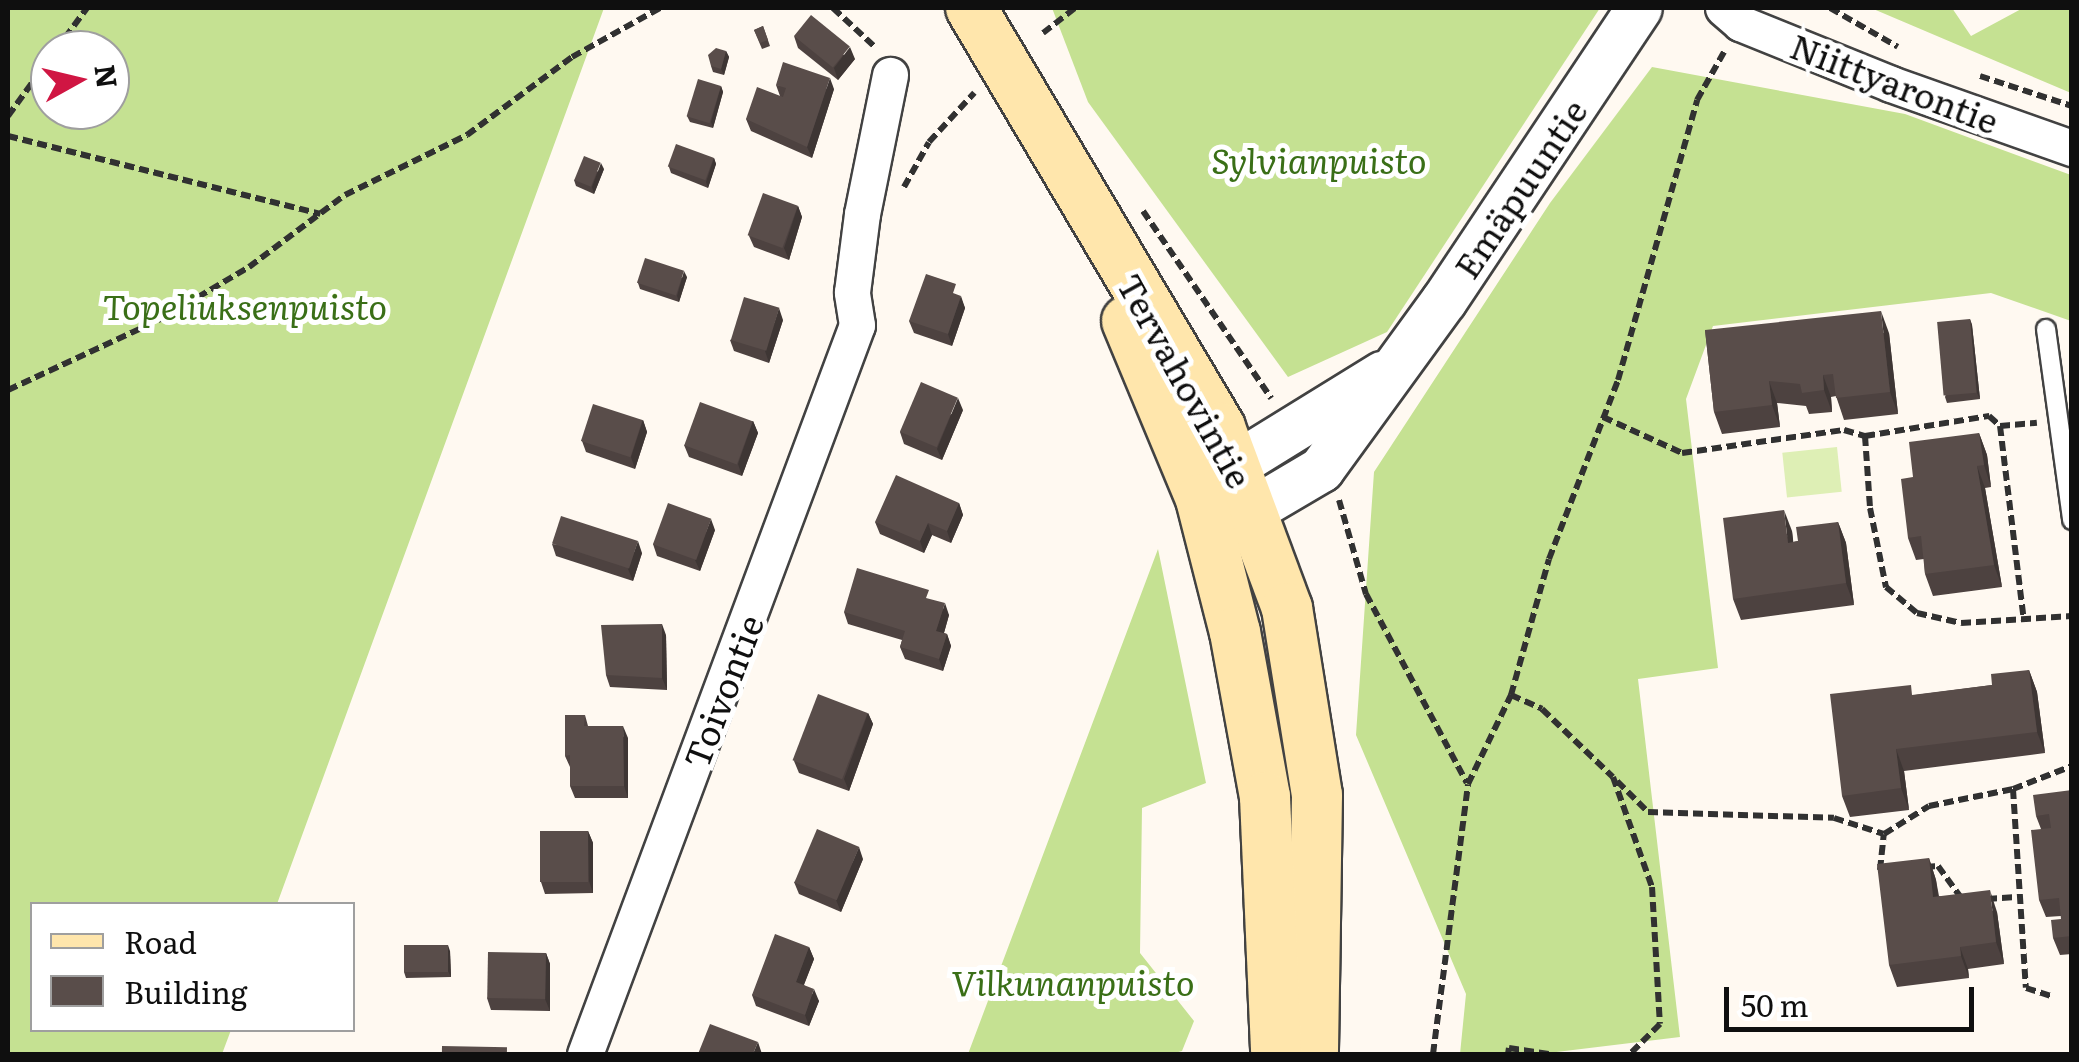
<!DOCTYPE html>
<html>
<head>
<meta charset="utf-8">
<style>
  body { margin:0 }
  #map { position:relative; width:2079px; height:1062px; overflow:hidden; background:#fff9f1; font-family:Literata,serif }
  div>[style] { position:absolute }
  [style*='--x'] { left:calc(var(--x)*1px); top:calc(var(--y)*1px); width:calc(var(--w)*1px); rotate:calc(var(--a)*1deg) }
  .green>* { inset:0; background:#deefb5; transform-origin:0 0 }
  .forest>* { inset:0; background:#c5e192 }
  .path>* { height:6px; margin-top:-3px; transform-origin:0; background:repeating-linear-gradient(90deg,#313131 0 10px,transparent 0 15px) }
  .roads { filter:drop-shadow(2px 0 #424242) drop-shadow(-2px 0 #424242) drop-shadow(0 2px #424242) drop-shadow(0 -2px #424242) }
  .service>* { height:18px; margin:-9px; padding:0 9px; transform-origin:9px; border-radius:9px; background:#fff }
  .minor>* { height:35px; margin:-17.5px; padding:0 17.5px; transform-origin:17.5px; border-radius:17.5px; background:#fff }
  .tertiary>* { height:45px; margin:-22.5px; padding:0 22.5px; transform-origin:22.5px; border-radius:22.5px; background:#fff }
  .secondary>* { height:50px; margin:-25px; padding:0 25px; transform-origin:25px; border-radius:25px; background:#ffe6ac }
  .wall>* { inset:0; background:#4d4240 }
  .shaded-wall>* { inset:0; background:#3e3634 }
  .building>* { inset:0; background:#594d4a; transform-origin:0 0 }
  span { translate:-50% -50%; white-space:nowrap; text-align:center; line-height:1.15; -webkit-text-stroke:10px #fff; paint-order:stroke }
  .street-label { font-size:35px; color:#0f0f0f }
  .park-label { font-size:35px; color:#3a6f17; font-style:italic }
  .frame { position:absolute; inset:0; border:10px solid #0f0f0f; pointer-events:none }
  .legend { position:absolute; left:30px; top:902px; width:325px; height:130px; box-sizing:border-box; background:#fff; border:2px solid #9f9f9f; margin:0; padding:12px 18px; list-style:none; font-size:30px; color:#0f0f0f }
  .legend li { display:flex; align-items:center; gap:20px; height:50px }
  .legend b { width:50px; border:2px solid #9f9f9f }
  .north { position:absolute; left:30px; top:30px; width:100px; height:100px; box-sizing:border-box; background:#fff; border:2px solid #9f9f9f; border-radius:50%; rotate:82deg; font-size:28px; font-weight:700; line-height:40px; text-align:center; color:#0f0f0f }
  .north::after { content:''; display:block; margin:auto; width:35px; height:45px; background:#d01643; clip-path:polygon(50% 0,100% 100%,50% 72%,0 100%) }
  .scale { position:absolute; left:1724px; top:987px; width:250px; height:45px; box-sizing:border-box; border:5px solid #0f0f0f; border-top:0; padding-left:12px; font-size:30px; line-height:35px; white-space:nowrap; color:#0f0f0f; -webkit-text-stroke:8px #fff; paint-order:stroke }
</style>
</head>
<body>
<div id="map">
  <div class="green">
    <i style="left:1837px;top:447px;width:45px;height:55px;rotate:84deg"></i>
  </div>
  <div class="forest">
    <i style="clip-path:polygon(evenodd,8px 8px,604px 8px,277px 904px,32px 904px,32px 1030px,231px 1030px,222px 1054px,8px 1054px,8px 8px,50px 50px,110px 50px,110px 110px,50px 110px,50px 50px)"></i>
    <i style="clip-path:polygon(1052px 8px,1600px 8px,1387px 332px,1288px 377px,1088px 102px)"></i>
    <i style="clip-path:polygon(1871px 8px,1952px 8px,1971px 36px,2023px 8px,2071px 8px,2071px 93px)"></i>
    <i style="clip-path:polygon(1652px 67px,1905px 114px,2071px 175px,2071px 321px,1991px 293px,1713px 326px,1686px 399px,1718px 668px,1638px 679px,1680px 1037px,1540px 1054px,1460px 1054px,1466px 994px,1356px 735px,1374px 472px,1550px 203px)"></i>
    <i style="clip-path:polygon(1158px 549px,1206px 783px,1142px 808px,1140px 953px,1194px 1021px,1182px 1051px,1171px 1054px,968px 1054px)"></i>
  </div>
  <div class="path">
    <i style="--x:833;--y:8;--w:59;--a:42.9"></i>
    <i style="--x:1830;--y:8;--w:78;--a:29.8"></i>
    <i style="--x:1043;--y:33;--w:41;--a:-38"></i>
    <i style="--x:56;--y:50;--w:52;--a:-53.6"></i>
    <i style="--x:1980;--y:76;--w:97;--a:18.1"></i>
    <i style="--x:8;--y:116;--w:72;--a:-54.1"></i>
    <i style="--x:8;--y:136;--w:322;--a:14"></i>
    <i style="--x:904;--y:187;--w:51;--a:-60.9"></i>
    <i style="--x:929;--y:142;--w:67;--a:-47.4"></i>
    <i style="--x:1143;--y:211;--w:227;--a:55.6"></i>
    <i style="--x:8;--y:390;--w:166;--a:-24.9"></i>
    <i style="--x:159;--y:320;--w:104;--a:-30.5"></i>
    <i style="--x:249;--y:267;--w:120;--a:-36.9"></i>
    <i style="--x:345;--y:195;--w:136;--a:-26.2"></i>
    <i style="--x:467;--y:135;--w:131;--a:-36.6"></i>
    <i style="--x:572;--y:57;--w:101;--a:-29.1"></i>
    <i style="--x:1603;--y:417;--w:87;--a:24.5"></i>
    <i style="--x:1682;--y:453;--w:164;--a:-8.1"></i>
    <i style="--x:1844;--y:430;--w:22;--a:16"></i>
    <i style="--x:1865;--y:436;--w:126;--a:-9.2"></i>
    <i style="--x:1989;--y:416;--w:15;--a:42"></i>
    <i style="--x:2000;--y:426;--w:37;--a:-5"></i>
    <i style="--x:2000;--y:426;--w:196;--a:83"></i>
    <i style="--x:1865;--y:436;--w:72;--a:86"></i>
    <i style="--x:1870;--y:508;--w:81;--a:78.6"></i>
    <i style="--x:1886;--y:587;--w:40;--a:40"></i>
    <i style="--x:1917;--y:613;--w:45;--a:12.8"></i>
    <i style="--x:1961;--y:623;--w:111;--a:-3.6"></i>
    <i style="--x:1339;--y:500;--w:98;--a:74"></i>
    <i style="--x:1366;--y:594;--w:214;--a:61.9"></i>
    <i style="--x:1511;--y:695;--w:34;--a:24"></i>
    <i style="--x:1542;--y:709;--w:98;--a:43.8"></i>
    <i style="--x:1613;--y:777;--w:117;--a:70.5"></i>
    <i style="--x:1652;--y:887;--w:137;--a:86.7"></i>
    <i style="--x:1660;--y:1024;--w:42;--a:135"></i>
    <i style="--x:1617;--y:781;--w:44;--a:45"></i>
    <i style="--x:1648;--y:812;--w:186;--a:1.8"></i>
    <i style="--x:1834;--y:818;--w:52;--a:17.7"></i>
    <i style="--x:2013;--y:789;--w:199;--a:86.3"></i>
    <i style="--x:2026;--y:988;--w:29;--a:18"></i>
    <i style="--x:1925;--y:867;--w:13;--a:-4"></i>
    <i style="--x:1938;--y:866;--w:39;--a:54"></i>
    <i style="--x:1880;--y:870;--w:36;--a:-84"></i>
    <i style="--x:1884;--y:834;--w:53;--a:-31.9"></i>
    <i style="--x:1929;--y:806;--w:86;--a:-11.4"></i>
    <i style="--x:2013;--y:789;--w:63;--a:-21.3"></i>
    <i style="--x:1987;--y:899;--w:29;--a:-4"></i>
    <i style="--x:1433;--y:1054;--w:272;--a:-82.6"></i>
    <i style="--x:1468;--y:784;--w:99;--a:-64.2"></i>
    <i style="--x:1511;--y:695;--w:141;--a:-74.4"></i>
    <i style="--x:1549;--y:559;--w:192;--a:-68.9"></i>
    <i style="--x:1618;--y:380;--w:291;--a:-74.2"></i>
    <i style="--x:1697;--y:100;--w:55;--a:-60.6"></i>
    <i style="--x:1508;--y:1054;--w:6;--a:-81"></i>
    <i style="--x:1509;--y:1048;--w:40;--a:8.5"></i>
  </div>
  <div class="roads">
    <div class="service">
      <i style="--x:2046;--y:329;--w:193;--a:82.2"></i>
    </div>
    <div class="minor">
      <i style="--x:1723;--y:8;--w:23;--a:41"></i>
      <i style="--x:1740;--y:23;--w:163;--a:22"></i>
      <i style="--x:1891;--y:84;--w:192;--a:19.5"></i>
      <i style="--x:585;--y:1054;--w:778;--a:-69.54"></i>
      <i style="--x:857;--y:325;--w:33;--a:-99"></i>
      <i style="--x:852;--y:292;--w:79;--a:-82.7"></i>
      <i style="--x:862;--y:214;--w:142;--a:-78.6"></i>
    </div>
    <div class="tertiary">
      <i style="--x:1208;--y:492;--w:40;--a:-45"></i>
      <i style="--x:1236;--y:464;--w:172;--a:-31.7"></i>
      <i style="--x:1215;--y:502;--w:40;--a:8.5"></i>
      <i style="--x:1255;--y:508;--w:77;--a:-30.6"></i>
      <i style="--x:1321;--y:469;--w:209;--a:-54"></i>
      <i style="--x:1444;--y:300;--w:351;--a:-56.3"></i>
    </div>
    <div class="secondary">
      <i style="--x:971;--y:8;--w:488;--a:59.3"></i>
      <i style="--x:1220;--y:428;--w:192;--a:69.6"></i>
      <i style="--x:1287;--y:608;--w:189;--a:80.9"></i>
      <i style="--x:1317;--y:795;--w:259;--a:90.9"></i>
      <i style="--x:1127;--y:321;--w:193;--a:67.4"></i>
      <i style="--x:1201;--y:499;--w:137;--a:75.7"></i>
      <i style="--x:1235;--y:632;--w:168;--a:79.7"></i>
      <i style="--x:1265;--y:797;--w:257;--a:87.5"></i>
    </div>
  </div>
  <div class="wall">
    <i style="clip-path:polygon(763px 26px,770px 46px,762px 49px,754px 30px)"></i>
    <i style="clip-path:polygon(794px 36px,855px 59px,838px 80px,798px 48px)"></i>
    <i style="clip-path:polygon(726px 51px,729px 57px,724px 75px,713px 72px,711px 66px)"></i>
    <i style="clip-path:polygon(776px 85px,834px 89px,812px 158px,751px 131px,746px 119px,780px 96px)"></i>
    <i style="clip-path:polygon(721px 86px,723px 92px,713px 128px,690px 122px,687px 116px)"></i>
    <i style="clip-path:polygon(714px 158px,716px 164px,708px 188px,671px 173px,669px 167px)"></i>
    <i style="clip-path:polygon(604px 169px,594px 194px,576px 186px,574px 180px)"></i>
    <i style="clip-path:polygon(798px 206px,802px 217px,789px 260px,754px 247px,749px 236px)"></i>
    <i style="clip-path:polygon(687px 277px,679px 302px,640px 289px,638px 283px)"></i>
    <i style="clip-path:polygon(960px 296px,965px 308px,952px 346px,914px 333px,909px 321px)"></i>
    <i style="clip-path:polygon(1970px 319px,1972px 325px,1980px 399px,1947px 403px,1945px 397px)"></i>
    <i style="clip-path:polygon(783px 320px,769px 363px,734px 351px,730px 340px)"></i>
    <i style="clip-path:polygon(1705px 330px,1889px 333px,1898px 414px,1844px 420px,1836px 396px,1831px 397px,1832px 412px,1809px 414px,1806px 406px,1777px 403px,1780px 427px,1722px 434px,1714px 412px)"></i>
    <i style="clip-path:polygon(963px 410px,942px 460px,904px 444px,900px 432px)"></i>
    <i style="clip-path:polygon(643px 420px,647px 432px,635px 469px,586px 452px,582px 441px)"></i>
    <i style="clip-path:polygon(753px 421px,758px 433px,742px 476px,689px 457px,684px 445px)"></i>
    <i style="clip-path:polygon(1979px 433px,1987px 455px,1991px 487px,1985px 488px,2002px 587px,1933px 596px,1925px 574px,1924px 559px,1916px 560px,1908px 538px,1913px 477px)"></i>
    <i style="clip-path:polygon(959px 503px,963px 515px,951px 543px,932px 535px,924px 553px,880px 534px,875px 522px)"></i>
    <i style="clip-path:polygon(1838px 522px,1846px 543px,1854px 605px,1741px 620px,1733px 599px,1792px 531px,1793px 542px,1798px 541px)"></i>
    <i style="clip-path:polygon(715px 530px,700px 571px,657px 556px,653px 544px)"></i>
    <i style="clip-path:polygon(552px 544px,642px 553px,633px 581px,556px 556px)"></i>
    <i style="clip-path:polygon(933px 600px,949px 615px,944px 633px,947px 634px,951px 646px,943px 671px,905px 659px,900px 647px,902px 640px,848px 624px,844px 612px)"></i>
    <i style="clip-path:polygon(666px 635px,667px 690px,610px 687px,606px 675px)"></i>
    <i style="clip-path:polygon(2029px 670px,2037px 692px,2045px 753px,1904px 771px,1909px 810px,1850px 817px,1842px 796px,1915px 695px,1992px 685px)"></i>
    <i style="clip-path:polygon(868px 713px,873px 724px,849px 791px,799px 773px,794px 761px)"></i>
    <i style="clip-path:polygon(585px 715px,588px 726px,628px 738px,628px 798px,575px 798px,570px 786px,570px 767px,565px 756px)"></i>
    <i style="clip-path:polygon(2072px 790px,2072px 954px,2060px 955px,2053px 938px,2061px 919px,2061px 916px,2046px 917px,2039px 900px,2041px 829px,2036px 816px)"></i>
    <i style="clip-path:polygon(588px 831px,593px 843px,593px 893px,545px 894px,541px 882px)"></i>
    <i style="clip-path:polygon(1929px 858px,1936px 880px,1939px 896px,1997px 912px,2004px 964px,1968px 969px,1969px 978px,1897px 987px,1889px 965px)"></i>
    <i style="clip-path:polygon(863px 859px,841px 912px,799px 894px,794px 882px)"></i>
    <i style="clip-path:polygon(809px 947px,814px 959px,804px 985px,819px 1001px,809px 1026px,756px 1006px,752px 995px)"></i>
    <i style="clip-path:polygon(450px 951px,451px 977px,406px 978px,404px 972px)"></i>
    <i style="clip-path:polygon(546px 953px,550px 964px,550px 1011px,491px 1010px,487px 998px)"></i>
  </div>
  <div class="shaded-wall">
    <i style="clip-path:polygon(850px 47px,855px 59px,838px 80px,834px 68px)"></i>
    <i style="clip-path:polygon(726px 51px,729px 57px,724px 75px,721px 69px)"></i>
    <i style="clip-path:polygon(830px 78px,834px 89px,812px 158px,807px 147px)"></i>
    <i style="clip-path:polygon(721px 86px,723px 92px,713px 128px,711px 122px)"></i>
    <i style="clip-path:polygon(714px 158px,716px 164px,708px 188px,706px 182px)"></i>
    <i style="clip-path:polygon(601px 163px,604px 169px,594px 194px,592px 187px)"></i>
    <i style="clip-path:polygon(798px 206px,802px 217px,789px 260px,784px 248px)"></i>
    <i style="clip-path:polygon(684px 271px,687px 277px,679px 302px,677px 296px)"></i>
    <i style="clip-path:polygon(961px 296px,965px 308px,952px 346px,948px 334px)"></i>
    <i style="clip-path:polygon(779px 308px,783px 320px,769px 363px,765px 351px)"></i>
    <i style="clip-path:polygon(1881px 311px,1889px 333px,1898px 414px,1890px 392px)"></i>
    <i style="clip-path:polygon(1970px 319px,1972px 325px,1980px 399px,1977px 393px)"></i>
    <i style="clip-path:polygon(1823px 375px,1831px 397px,1832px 412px,1824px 390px)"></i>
    <i style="clip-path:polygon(1769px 381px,1777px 403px,1780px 427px,1772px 405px)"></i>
    <i style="clip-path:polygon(958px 398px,963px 410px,942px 460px,937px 449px)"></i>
    <i style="clip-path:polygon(643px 420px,647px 432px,635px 469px,631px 457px)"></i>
    <i style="clip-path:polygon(753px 421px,758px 433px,742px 476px,738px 464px)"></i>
    <i style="clip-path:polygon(1979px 433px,1987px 455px,1991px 487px,1984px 465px)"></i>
    <i style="clip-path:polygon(1977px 466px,1985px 488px,2002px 587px,1994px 565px)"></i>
    <i style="clip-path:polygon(959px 503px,963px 515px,951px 543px,947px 531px)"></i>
    <i style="clip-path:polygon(1784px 510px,1792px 531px,1796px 564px,1788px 543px)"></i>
    <i style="clip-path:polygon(711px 519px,715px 530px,700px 571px,695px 560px)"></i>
    <i style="clip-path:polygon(1838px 522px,1846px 543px,1854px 605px,1846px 583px)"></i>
    <i style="clip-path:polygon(928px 523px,932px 535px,924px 553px,920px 541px)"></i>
    <i style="clip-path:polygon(638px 541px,642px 553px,633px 581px,628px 569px)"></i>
    <i style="clip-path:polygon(945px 603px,949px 615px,941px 643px,936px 631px)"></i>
    <i style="clip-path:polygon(662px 624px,666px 635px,667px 690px,662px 678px)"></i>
    <i style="clip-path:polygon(947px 634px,951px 646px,943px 671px,939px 659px)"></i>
    <i style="clip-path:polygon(2029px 670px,2037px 692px,2045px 753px,2037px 732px)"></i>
    <i style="clip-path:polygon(868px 713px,873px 724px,849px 791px,844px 779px)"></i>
    <i style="clip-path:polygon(623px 726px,628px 738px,628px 798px,624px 786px)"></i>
    <i style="clip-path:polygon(1896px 749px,1904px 771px,1909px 810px,1901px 788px)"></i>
    <i style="clip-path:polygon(588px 831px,593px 843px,593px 893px,589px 881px)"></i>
    <i style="clip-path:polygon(859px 847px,863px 859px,841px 912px,836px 900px)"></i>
    <i style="clip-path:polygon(1929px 858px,1936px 880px,1941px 919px,1933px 897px)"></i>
    <i style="clip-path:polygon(1990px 890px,1997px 912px,2004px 964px,1996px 942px)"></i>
    <i style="clip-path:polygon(448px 945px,450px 951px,451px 977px,448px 971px)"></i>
    <i style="clip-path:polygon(809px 947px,814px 959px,800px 994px,796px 982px)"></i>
    <i style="clip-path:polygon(1960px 947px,1968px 969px,1969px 978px,1961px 956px)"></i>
    <i style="clip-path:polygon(546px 953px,550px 964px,550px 1011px,545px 999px)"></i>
    <i style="clip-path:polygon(814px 989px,819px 1001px,809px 1026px,805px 1015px)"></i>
    <i style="clip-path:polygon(758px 1042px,762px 1054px,753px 1054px)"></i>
  </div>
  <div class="building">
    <i style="left:811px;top:15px;width:50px;height:27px;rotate:39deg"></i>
    <i style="clip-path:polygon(763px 26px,768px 40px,760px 43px,754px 30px)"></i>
    <i style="clip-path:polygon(716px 48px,726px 51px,721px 69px,711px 66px,708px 55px)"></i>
    <i style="clip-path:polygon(783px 62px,830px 78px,807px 147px,746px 119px,757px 87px,783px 97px,786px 88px,776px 85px)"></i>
    <i style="left:698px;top:79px;width:24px;height:39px;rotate:17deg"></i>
    <i style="left:676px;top:144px;width:40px;height:24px;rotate:20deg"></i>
    <i style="left:584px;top:156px;width:18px;height:26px;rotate:22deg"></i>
    <i style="left:763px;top:193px;width:37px;height:45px;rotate:20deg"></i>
    <i style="left:645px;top:258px;width:41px;height:26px;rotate:18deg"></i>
    <i style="clip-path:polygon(926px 274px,956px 284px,953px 293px,961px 296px,948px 334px,909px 321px)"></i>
    <i style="left:744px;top:297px;width:37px;height:45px;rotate:17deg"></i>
    <i style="clip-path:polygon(1881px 311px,1890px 392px,1836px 398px,1833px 374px,1823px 375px,1824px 390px,1802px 393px,1800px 384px,1769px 381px,1772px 405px,1714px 412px,1705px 330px)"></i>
    <i style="left:1970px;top:319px;width:74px;height:33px;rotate:85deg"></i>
    <i style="left:921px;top:382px;width:40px;height:54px;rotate:23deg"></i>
    <i style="left:700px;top:402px;width:56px;height:46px;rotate:20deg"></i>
    <i style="left:593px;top:404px;width:52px;height:39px;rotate:18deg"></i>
    <i style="clip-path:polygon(1979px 433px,1984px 465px,1977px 466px,1994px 565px,1925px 574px,1921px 536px,1908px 538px,1901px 479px,1913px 477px,1909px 442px)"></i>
    <i style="clip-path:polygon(896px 475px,959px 503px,947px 531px,928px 523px,920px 541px,875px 522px)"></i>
    <i style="left:668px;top:503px;width:46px;height:44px;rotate:20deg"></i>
    <i style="clip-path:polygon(1784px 510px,1788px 543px,1798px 541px,1796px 527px,1838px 522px,1846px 583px,1733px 599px,1723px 518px)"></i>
    <i style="left:561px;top:516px;width:81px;height:29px;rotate:18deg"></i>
    <i style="clip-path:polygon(857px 568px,929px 590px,926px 598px,945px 603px,936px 631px,947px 634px,939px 659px,900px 647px,905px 631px,844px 612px)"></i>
    <i style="clip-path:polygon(662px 624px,662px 678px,606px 675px,601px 625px)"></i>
    <i style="clip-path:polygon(2029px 670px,2037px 732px,1896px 749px,1901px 788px,1842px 796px,1830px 694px,1911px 685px,1912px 695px,1992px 685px,1991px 674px)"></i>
    <i style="left:818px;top:694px;width:53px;height:71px;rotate:21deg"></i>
    <i style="clip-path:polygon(565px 715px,585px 715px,584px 726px,623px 726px,624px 786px,570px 786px,570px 755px,565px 756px)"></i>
    <i style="clip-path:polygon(2072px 790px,2072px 936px,2053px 938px,2051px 920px,2061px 919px,2059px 898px,2039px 900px,2031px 830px,2051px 828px,2049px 814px,2036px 816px,2033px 795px)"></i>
    <i style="left:817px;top:829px;width:46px;height:58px;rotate:23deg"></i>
    <i style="left:540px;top:831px;width:48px;height:51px"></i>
    <i style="clip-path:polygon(1929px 858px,1933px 897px,1990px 890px,1996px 942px,1960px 947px,1961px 956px,1889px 965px,1877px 864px)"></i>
    <i style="clip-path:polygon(775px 934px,809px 947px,796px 982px,814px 989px,805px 1015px,752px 995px)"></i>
    <i style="left:404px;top:945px;width:44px;height:27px"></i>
    <i style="left:488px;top:952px;width:58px;height:46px;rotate:1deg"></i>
    <i style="clip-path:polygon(710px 1024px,758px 1042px,753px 1054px,698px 1054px)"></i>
    <i style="left:442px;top:1046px;width:65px;height:8px;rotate:1deg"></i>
  </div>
  <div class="street-label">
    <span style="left:1895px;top:82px;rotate:21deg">Niittyarontie</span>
    <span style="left:1519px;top:188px;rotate:-56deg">Emäpuuntie</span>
    <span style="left:1186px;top:380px;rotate:61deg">Tervahovintie</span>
    <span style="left:722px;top:691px;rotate:-69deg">Toivontie</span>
  </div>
  <div class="park-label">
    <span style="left:1319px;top:159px">Sylvianpuisto</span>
    <span style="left:245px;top:305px">Topeliuksenpuisto</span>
    <span style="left:1073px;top:981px">Vilkunanpuisto</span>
  </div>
  <div class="frame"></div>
  <ul class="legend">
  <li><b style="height:12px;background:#ffe6ac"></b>Road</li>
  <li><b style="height:28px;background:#594d4a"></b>Building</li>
  </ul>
  <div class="north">N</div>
  <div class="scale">50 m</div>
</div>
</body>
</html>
